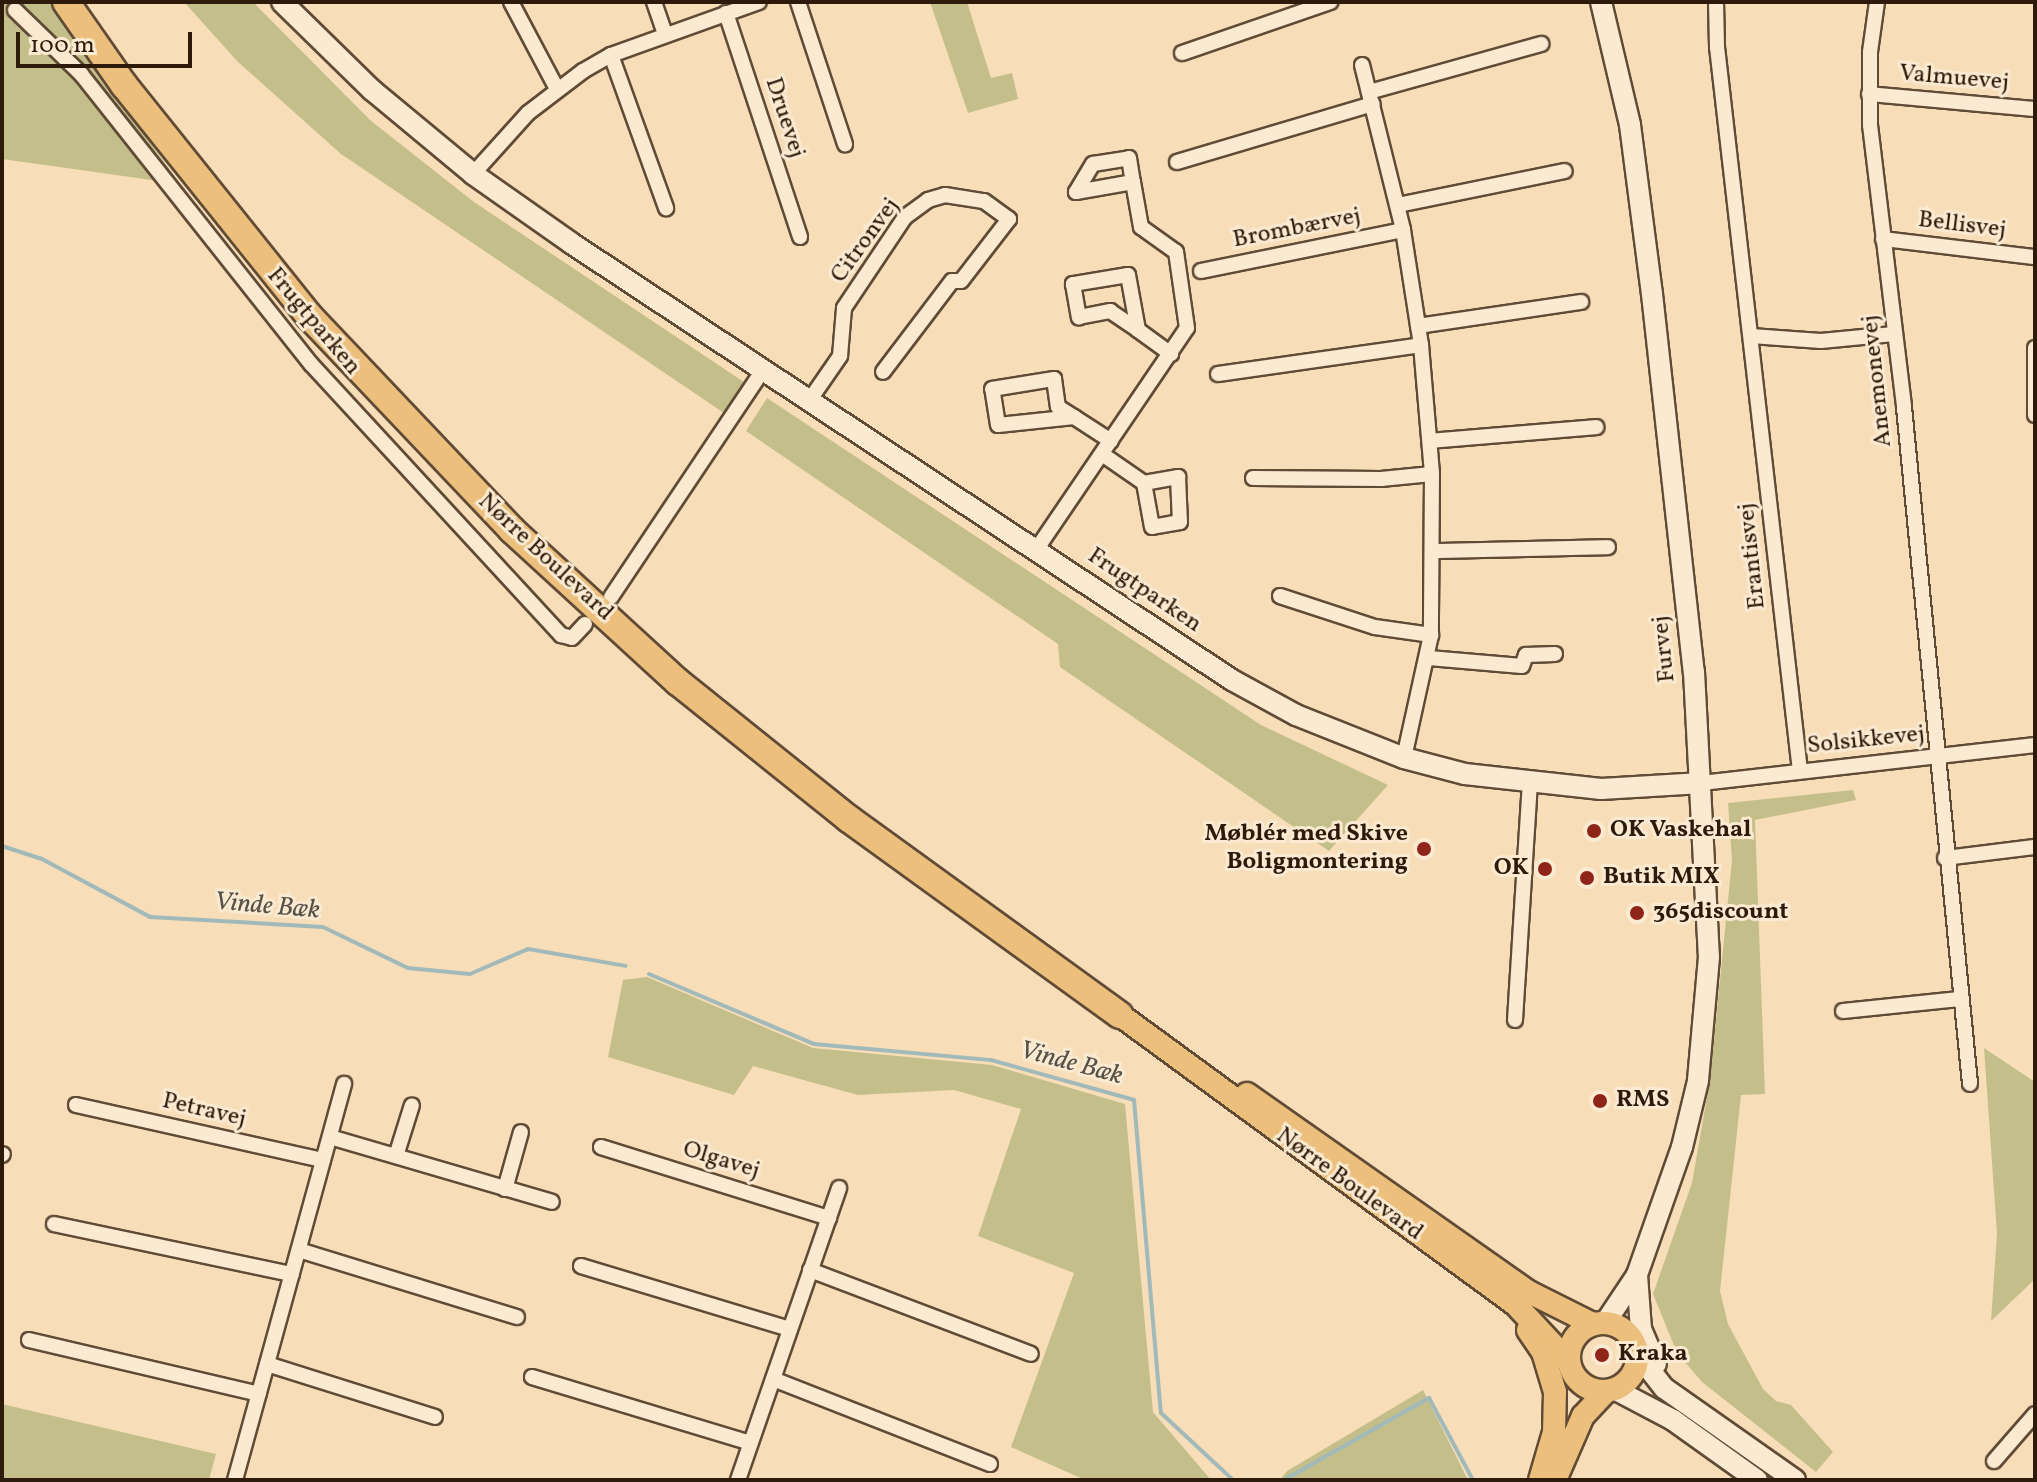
<!DOCTYPE html>
<html>
<head>
<meta charset="utf-8">
<style>
  body { margin:0 }
  #map { position:relative; width:2037px; height:1482px; overflow:hidden; background:#f7deb9; font-family:Vollkorn,serif }
  div>[style] { position:absolute }
  [style*='--x'] { left:calc(var(--x)*1px); top:calc(var(--y)*1px); width:calc(var(--w)*1px); rotate:calc(var(--a)*1deg) }
  .green>* { inset:0; background:#c4bf8a }
  .stream>* { height:4px; margin:-2px; padding:0 2px; transform-origin:2px; border-radius:2px; background:#a2b9ba }
  .roads { filter:drop-shadow(2px 0 #604b36) drop-shadow(-2px 0 #604b36) drop-shadow(0 2px #604b36) drop-shadow(0 -2px #604b36) }
  .street>* { height:14px; margin:-7px; padding:0 7px; transform-origin:7px; border-radius:7px; background:#faead2 }
  .secondary>* { height:20px; margin:-10px; padding:0 10px; transform-origin:10px; border-radius:10px; background:#faead2 }
  .primary>* { height:22px; margin:-11px; padding:0 11px; transform-origin:11px; border-radius:11px; background:#ecbf7c }
  .primary>.ring { margin:-11px; padding:0; box-sizing:content-box; background:none; border:22px solid #ecbf7c; border-radius:50% }
  .highway>* { height:26px; margin:-13px; padding:0 13px; transform-origin:13px; border-radius:13px; background:#ecbf7c }
  .dots>* { width:22px; height:22px; translate:-50% -50%; box-sizing:border-box; border:4px solid #faead2; border-radius:50% }
  span { translate:-50% -50%; white-space:nowrap; text-align:center; line-height:1.15; -webkit-text-stroke:6px #faead2; paint-order:stroke }
  .street-label { font-size:24px; color:#2e1a0b }
  .poi-label { font-size:24px; color:#2e1a0b; font-weight:700 }
  .left { translate:0 -50%; text-align:left }
  .right { translate:-100% -50%; text-align:right }
  .water-label { font-size:26px; color:#575248; font-style:italic }
  .frame { position:absolute; inset:0; border:4px solid #2e1a0b; pointer-events:none }
  .scale { position:absolute; left:16px; top:32px; width:176px; height:36px; box-sizing:border-box; border:4px solid #2e1a0b; border-top:0; padding-left:10px; font-size:24px; line-height:28px; white-space:nowrap; color:#2e1a0b; -webkit-text-stroke:6px #faead2; paint-order:stroke }
</style>
</head>
<body>
<div id="map">
  <div class="green">
    <i style="clip-path:polygon(2px 2px,49px 2px,180px 184px,2px 159px)"></i>
    <i style="clip-path:polygon(184px 2px,253px 2px,370px 120px,474px 202px,744px 382px,724px 413px,341px 154px,238px 62px)"></i>
    <i style="clip-path:polygon(930px 2px,967px 2px,991px 78px,1012px 73px,1018px 99px,968px 113px)"></i>
    <i style="clip-path:polygon(767px 398px,1261px 725px,1388px 785px,1329px 851px,1060px 667px,1058px 644px,746px 431px)"></i>
    <i style="clip-path:polygon(1853px 790px,1856px 800px,1755px 820px,1765px 1094px,1741px 1095px,1720px 1291px,1728px 1324px,1763px 1389px,1776px 1401px,1791px 1405px,1833px 1452px,1816px 1472px,1702px 1382px,1677px 1353px,1653px 1294px,1692px 1183px,1710px 1080px,1732px 860px,1728px 803px)"></i>
    <i style="clip-path:polygon(647px 977px,813px 1048px,992px 1065px,1125px 1104px,1153px 1412px,1211px 1480px,1085px 1480px,1011px 1447px,1074px 1273px,978px 1236px,1021px 1109px,954px 1090px,858px 1095px,753px 1066px,734px 1095px,608px 1057px,623px 980px)"></i>
    <i style="clip-path:polygon(1984px 1048px,2035px 1082px,2035px 1279px,1991px 1321px,1997px 1234px)"></i>
    <i style="clip-path:polygon(1423px 1390px,1468px 1480px,1280px 1480px,1287px 1471px)"></i>
    <i style="clip-path:polygon(2px 1404px,216px 1454px,209px 1480px,2px 1480px)"></i>
  </div>
  <div class="stream">
    <i style="--x:2;--y:846;--w:42;--a:18"></i>
    <i style="--x:42;--y:859;--w:123;--a:28.2"></i>
    <i style="--x:150;--y:917;--w:173;--a:3.3"></i>
    <i style="--x:323;--y:927;--w:94;--a:25.8"></i>
    <i style="--x:408;--y:968;--w:62;--a:5.5"></i>
    <i style="--x:470;--y:974;--w:63;--a:-23.3"></i>
    <i style="--x:528;--y:949;--w:99;--a:9.8"></i>
    <i style="--x:649;--y:974;--w:179;--a:23"></i>
    <i style="--x:814;--y:1044;--w:178;--a:5.2"></i>
    <i style="--x:991;--y:1060;--w:148;--a:15.6"></i>
    <i style="--x:1134;--y:1100;--w:314;--a:85.1"></i>
    <i style="--x:1161;--y:1413;--w:98;--a:42.9"></i>
    <i style="--x:1284;--y:1480;--w:167;--a:-29.5"></i>
    <i style="--x:1429;--y:1398;--w:93;--a:61.8"></i>
  </div>
  <div class="roads">
    <div class="street">
      <i style="--x:511;--y:2;--w:98;--a:62.1"></i>
      <i style="--x:654;--y:2;--w:34;--a:71"></i>
      <i style="--x:798;--y:2;--w:150;--a:71.7"></i>
      <i style="--x:1716;--y:2;--w:45;--a:88.7"></i>
      <i style="--x:1717;--y:47;--w:729;--a:83.46"></i>
      <i style="--x:1877;--y:2;--w:50;--a:98"></i>
      <i style="--x:1870;--y:52;--w:73;--a:90"></i>
      <i style="--x:1870;--y:125;--w:284;--a:83.1"></i>
      <i style="--x:1904;--y:407;--w:680;--a:84.43"></i>
      <i style="--x:15;--y:10;--w:92;--a:44.1"></i>
      <i style="--x:81;--y:74;--w:370;--a:51.6"></i>
      <i style="--x:311;--y:364;--w:369;--a:47.3"></i>
      <i style="--x:561;--y:635;--w:11;--a:15"></i>
      <i style="--x:572;--y:638;--w:19;--a:-47"></i>
      <i style="--x:726;--y:13;--w:236;--a:71.7"></i>
      <i style="--x:1182;--y:53;--w:157;--a:-19"></i>
      <i style="--x:611;--y:55;--w:163;--a:70.2"></i>
      <i style="--x:1362;--y:65;--w:170;--a:76"></i>
      <i style="--x:1403;--y:230;--w:116;--a:81.1"></i>
      <i style="--x:1421;--y:345;--w:129;--a:85.1"></i>
      <i style="--x:1432;--y:474;--w:161;--a:90.4"></i>
      <i style="--x:1431;--y:635;--w:126;--a:102.4"></i>
      <i style="--x:1369;--y:92;--w:179;--a:-15.6"></i>
      <i style="--x:1869;--y:94;--w:167;--a:5.2"></i>
      <i style="--x:1177;--y:162;--w:204;--a:-16.5"></i>
      <i style="--x:473;--y:174;--w:82;--a:-48"></i>
      <i style="--x:528;--y:113;--w:69;--a:-37.4"></i>
      <i style="--x:583;--y:71;--w:32;--a:-30"></i>
      <i style="--x:611;--y:55;--w:157;--a:-19.7"></i>
      <i style="--x:1398;--y:205;--w:170;--a:-11.5"></i>
      <i style="--x:1883;--y:239;--w:153;--a:6.8"></i>
      <i style="--x:1201;--y:271;--w:206;--a:-11.5"></i>
      <i style="--x:1418;--y:326;--w:165;--a:-8.4"></i>
      <i style="--x:1138;--y:330;--w:56;--a:-100.3"></i>
      <i style="--x:1128;--y:275;--w:56;--a:170.7"></i>
      <i style="--x:1073;--y:284;--w:34;--a:80"></i>
      <i style="--x:1079;--y:317;--w:32;--a:-11"></i>
      <i style="--x:1110;--y:311;--w:34;--a:34"></i>
      <i style="--x:1138;--y:330;--w:41;--a:36"></i>
      <i style="--x:1751;--y:336;--w:70;--a:4.1"></i>
      <i style="--x:1821;--y:341;--w:73;--a:-5.5"></i>
      <i style="--x:2035;--y:348;--w:67;--a:90"></i>
      <i style="--x:1218;--y:374;--w:205;--a:-8.1"></i>
      <i style="--x:809;--y:401;--w:55;--a:-55.4"></i>
      <i style="--x:840;--y:356;--w:48;--a:-85.2"></i>
      <i style="--x:844;--y:308;--w:110;--a:-56.2"></i>
      <i style="--x:905;--y:217;--w:29;--a:-36"></i>
      <i style="--x:928;--y:200;--w:18;--a:-16"></i>
      <i style="--x:945;--y:195;--w:39;--a:9"></i>
      <i style="--x:984;--y:201;--w:31;--a:36"></i>
      <i style="--x:1009;--y:219;--w:78;--a:127.7"></i>
      <i style="--x:961;--y:281;--w:9;--a:180"></i>
      <i style="--x:952;--y:281;--w:114;--a:127.2"></i>
      <i style="--x:1074;--y:417;--w:76;--a:174"></i>
      <i style="--x:998;--y:425;--w:36;--a:-99"></i>
      <i style="--x:992;--y:389;--w:63;--a:-9.2"></i>
      <i style="--x:1054;--y:379;--w:28;--a:82"></i>
      <i style="--x:1058;--y:407;--w:19;--a:32"></i>
      <i style="--x:1074;--y:417;--w:44;--a:33"></i>
      <i style="--x:1430;--y:441;--w:167;--a:-4.8"></i>
      <i style="--x:1102;--y:454;--w:51;--a:34.6"></i>
      <i style="--x:1144;--y:483;--w:35;--a:-10"></i>
      <i style="--x:1178;--y:477;--w:45;--a:87.5"></i>
      <i style="--x:1180;--y:522;--w:28;--a:170"></i>
      <i style="--x:1152;--y:527;--w:45;--a:-100.3"></i>
      <i style="--x:1253;--y:478;--w:128;--a:0.4"></i>
      <i style="--x:1381;--y:479;--w:51;--a:-5.6"></i>
      <i style="--x:1036;--y:550;--w:268;--a:-55.8"></i>
      <i style="--x:1187;--y:328;--w:77;--a:-98.2"></i>
      <i style="--x:1176;--y:252;--w:43;--a:-144.5"></i>
      <i style="--x:1141;--y:227;--w:46;--a:-100.1"></i>
      <i style="--x:1133;--y:182;--w:58;--a:170"></i>
      <i style="--x:1076;--y:192;--w:33;--a:-59"></i>
      <i style="--x:1093;--y:164;--w:36;--a:-9"></i>
      <i style="--x:1129;--y:158;--w:24;--a:81"></i>
      <i style="--x:1435;--y:551;--w:173;--a:-1.3"></i>
      <i style="--x:1280;--y:596;--w:100;--a:18.1"></i>
      <i style="--x:1375;--y:627;--w:57;--a:8.1"></i>
      <i style="--x:611;--y:597;--w:273;--a:-56.2"></i>
      <i style="--x:1429;--y:658;--w:93;--a:4.9"></i>
      <i style="--x:1522;--y:666;--w:12;--a:-70"></i>
      <i style="--x:1526;--y:655;--w:29;--a:-2"></i>
      <i style="--x:1702;--y:783;--w:335;--a:-6.5"></i>
      <i style="--x:1945;--y:858;--w:91;--a:-7"></i>
      <i style="--x:1843;--y:1011;--w:117;--a:-5.9"></i>
      <i style="--x:1515;--y:1020;--w:237;--a:-86.4"></i>
      <i style="--x:76;--y:1105;--w:253;--a:12.6"></i>
      <i style="--x:330;--y:1137;--w:231;--a:16.3"></i>
      <i style="--x:601;--y:1147;--w:239;--a:17.3"></i>
      <i style="--x:2;--y:1155;--w:1;--a:-45"></i>
      <i style="--x:396;--y:1156;--w:53;--a:-72.6"></i>
      <i style="--x:505;--y:1189;--w:59;--a:-74.3"></i>
      <i style="--x:54;--y:1224;--w:243;--a:11.9"></i>
      <i style="--x:299;--y:1250;--w:228;--a:17.1"></i>
      <i style="--x:581;--y:1266;--w:218;--a:16.8"></i>
      <i style="--x:810;--y:1270;--w:236;--a:20.8"></i>
      <i style="--x:29;--y:1340;--w:236;--a:13.2"></i>
      <i style="--x:267;--y:1364;--w:176;--a:17.5"></i>
      <i style="--x:532;--y:1377;--w:228;--a:16.8"></i>
      <i style="--x:773;--y:1379;--w:233;--a:21.4"></i>
      <i style="--x:1994;--y:1461;--w:62;--a:-48.9"></i>
      <i style="--x:235;--y:1480;--w:411;--a:-74.6"></i>
      <i style="--x:738;--y:1480;--w:309;--a:-70.9"></i>
    </div>
    <div class="secondary">
      <i style="--x:282;--y:2;--w:126;--a:44.4"></i>
      <i style="--x:372;--y:90;--w:131;--a:39.7"></i>
      <i style="--x:473;--y:174;--w:120;--a:35.1"></i>
      <i style="--x:571;--y:243;--w:792;--a:33.47"></i>
      <i style="--x:1232;--y:680;--w:73;--a:28.7"></i>
      <i style="--x:1296;--y:715;--w:116;--a:21.7"></i>
      <i style="--x:1404;--y:758;--w:63;--a:14.7"></i>
      <i style="--x:1465;--y:774;--w:137;--a:6.3"></i>
      <i style="--x:1601;--y:789;--w:101;--a:-3.4"></i>
      <i style="--x:1601;--y:2;--w:126;--a:76.7"></i>
      <i style="--x:1630;--y:125;--w:170;--a:82.6"></i>
      <i style="--x:1652;--y:294;--w:380;--a:83.7"></i>
      <i style="--x:1694;--y:672;--w:285;--a:87"></i>
      <i style="--x:1709;--y:957;--w:124;--a:95.1"></i>
      <i style="--x:1698;--y:1081;--w:68;--a:103.6"></i>
      <i style="--x:1682;--y:1147;--w:136;--a:109.4"></i>
      <i style="--x:1637;--y:1275;--w:58;--a:123.7"></i>
      <i style="--x:1637;--y:1275;--w:54;--a:85.8"></i>
      <i style="--x:1641;--y:1329;--w:38;--a:67"></i>
      <i style="--x:1636;--y:1352;--w:46;--a:52.1"></i>
      <i style="--x:1664;--y:1388;--w:160;--a:35.1"></i>
      <i style="--x:1614;--y:1389;--w:67;--a:27.7"></i>
      <i style="--x:1673;--y:1420;--w:103;--a:35.5"></i>
    </div>
    <div class="primary">
      <i style="--x:1120;--y:1015;--w:492;--a:36.2"></i>
      <i style="--x:1517;--y:1306;--w:76;--a:47.1"></i>
      <i style="--x:1247;--y:1094;--w:345;--a:35.1"></i>
      <i style="--x:1529;--y:1292;--w:72;--a:26.6"></i>
      <i class="ring" style="left:1569px;top:1323px;width:46px;height:46px"></i>
      <i style="--x:1528;--y:1330;--w:27;--a:56"></i>
      <i style="--x:1543;--y:1352;--w:42;--a:73.3"></i>
      <i style="--x:1555;--y:1392;--w:40;--a:91.4"></i>
      <i style="--x:1554;--y:1432;--w:50;--a:106.3"></i>
      <i style="--x:1555;--y:1480;--w:70;--a:-66.4"></i>
      <i style="--x:1583;--y:1416;--w:34;--a:-47"></i>
    </div>
    <div class="highway">
      <i style="--x:66;--y:2;--w:101;--a:55.1"></i>
      <i style="--x:124;--y:85;--w:296;--a:51.3"></i>
      <i style="--x:309;--y:316;--w:295;--a:46.5"></i>
      <i style="--x:512;--y:530;--w:225;--a:42.5"></i>
      <i style="--x:678;--y:682;--w:219;--a:38.7"></i>
      <i style="--x:849;--y:819;--w:334;--a:35.9"></i>
    </div>
  </div>
  <div class="dots">
    <i style="left:1594px;top:831px;background:#8f2418"></i>
    <i style="left:1424px;top:849px;background:#8f2418"></i>
    <i style="left:1545px;top:869px;background:#8f2418"></i>
    <i style="left:1587px;top:878px;background:#8f2418"></i>
    <i style="left:1637px;top:913px;background:#8f2418"></i>
    <i style="left:1600px;top:1101px;background:#8f2418"></i>
    <i style="left:1602px;top:1355px;background:#8f2418"></i>
  </div>
  <div class="street-label">
    <span style="left:1954px;top:79px;rotate:5deg">Valmuevej</span>
    <span style="left:784px;top:118px;rotate:72deg">Druevej</span>
    <span style="left:1962px;top:226px;rotate:7deg">Bellisvej</span>
    <span style="left:1297px;top:229px;rotate:-11deg">Brombærvej</span>
    <span style="left:866px;top:241px;rotate:-54deg">Citronvej</span>
    <span style="left:313px;top:322px;rotate:50deg">Frugtparken</span>
    <span style="left:1878px;top:381px;rotate:-96deg">Anemonevej</span>
    <span style="left:1753px;top:556px;rotate:-96deg">Erantisvej</span>
    <span style="left:545px;top:558px;rotate:43deg">Nørre Boulevard</span>
    <span style="left:1144px;top:591px;rotate:34deg">Frugtparken</span>
    <span style="left:1665px;top:649px;rotate:-96deg">Furvej</span>
    <span style="left:1866px;top:741px;rotate:-6deg">Solsikkevej</span>
    <span style="left:204px;top:1111px;rotate:13deg">Petravej</span>
    <span style="left:721px;top:1161px;rotate:17deg">Olgavej</span>
    <span style="left:1349px;top:1185px;rotate:36deg">Nørre Boulevard</span>
  </div>
  <div class="poi-label">
    <span class="left" style="left:1610px;top:831px">OK Vaskehal</span>
    <span class="right" style="left:1408px;top:849px">Møblér med Skive<br>Boligmontering</span>
    <span class="right" style="left:1529px;top:869px">OK</span>
    <span class="left" style="left:1603px;top:878px">Butik MIX</span>
    <span class="left" style="left:1653px;top:913px">365discount</span>
    <span class="left" style="left:1616px;top:1101px">RMS</span>
    <span class="left" style="left:1618px;top:1355px">Kraka</span>
  </div>
  <div class="water-label">
    <span style="left:267px;top:907px;rotate:5deg">Vinde Bæk</span>
    <span style="left:1071px;top:1064px;rotate:15deg">Vinde Bæk</span>
  </div>
  <div class="frame"></div>
  <div class="scale">100 m</div>
</div>
</body>
</html>
